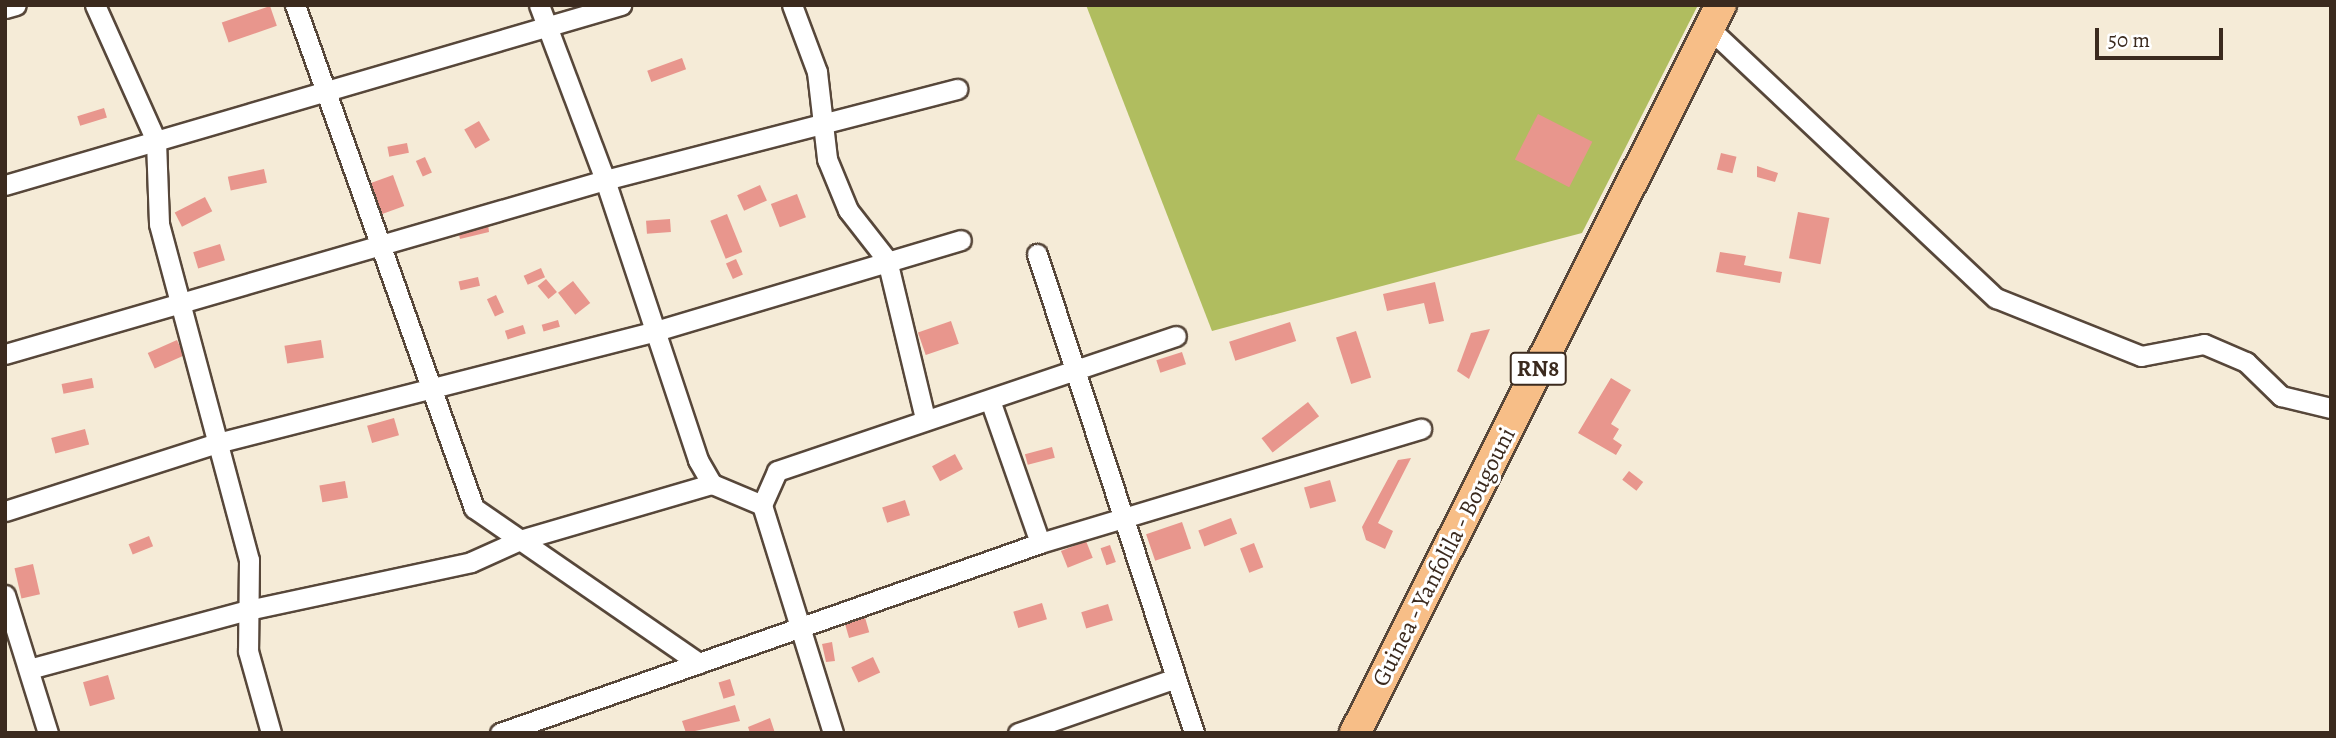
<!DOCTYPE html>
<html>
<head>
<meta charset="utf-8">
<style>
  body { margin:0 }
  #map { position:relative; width:2336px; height:738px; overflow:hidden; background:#f5ebd7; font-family:Alegreya,serif }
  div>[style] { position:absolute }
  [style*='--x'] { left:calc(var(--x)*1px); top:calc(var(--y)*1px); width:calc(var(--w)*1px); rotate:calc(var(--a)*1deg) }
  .green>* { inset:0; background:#b0bd5f }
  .building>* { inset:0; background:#e8968d; transform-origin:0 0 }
  .roads { filter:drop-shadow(2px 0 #57473a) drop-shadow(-2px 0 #57473a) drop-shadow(0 2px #57473a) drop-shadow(0 -2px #57473a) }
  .street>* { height:19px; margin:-9.5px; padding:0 9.5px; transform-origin:9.5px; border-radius:9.5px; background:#fff }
  .primary>* { height:30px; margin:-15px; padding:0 15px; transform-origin:15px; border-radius:15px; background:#f7be87 }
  span { translate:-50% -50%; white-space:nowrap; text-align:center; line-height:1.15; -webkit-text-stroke:6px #fff; paint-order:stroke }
  .shield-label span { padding:2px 5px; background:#fff; border:2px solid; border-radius:5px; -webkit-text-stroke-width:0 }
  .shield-label { font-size:23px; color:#3b2a1e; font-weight:700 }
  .street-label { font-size:24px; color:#3b2a1e }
  .frame { position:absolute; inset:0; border:7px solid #3b2a1e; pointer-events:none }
  .scale { position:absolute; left:2095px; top:28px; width:128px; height:32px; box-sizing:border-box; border:4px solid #3b2a1e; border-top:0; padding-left:9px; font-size:21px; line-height:24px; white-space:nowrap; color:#3b2a1e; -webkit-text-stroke:5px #fff; paint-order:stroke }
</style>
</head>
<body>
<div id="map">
  <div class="green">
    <i style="clip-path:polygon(1086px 5px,1698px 5px,1582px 233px,1212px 331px)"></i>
  </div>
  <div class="building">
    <i style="left:270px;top:6px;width:21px;height:51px;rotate:71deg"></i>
    <i style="left:682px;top:58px;width:12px;height:37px;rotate:70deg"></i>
    <i style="left:104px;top:108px;width:10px;height:28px;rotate:73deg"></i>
    <i style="left:1538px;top:114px;width:61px;height:51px;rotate:27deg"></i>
    <i style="left:479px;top:121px;width:22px;height:17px;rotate:60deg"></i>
    <i style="left:407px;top:143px;width:10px;height:20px;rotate:79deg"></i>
    <i style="left:1721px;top:153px;width:16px;height:17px;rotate:14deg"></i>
    <i style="left:425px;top:157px;width:17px;height:10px;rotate:66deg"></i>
    <i style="clip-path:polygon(1757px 166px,1778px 173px,1775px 182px,1757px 177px)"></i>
    <i style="left:264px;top:169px;width:14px;height:37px;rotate:78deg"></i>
    <i style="left:393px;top:175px;width:33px;height:25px;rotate:70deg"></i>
    <i style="left:760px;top:185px;width:17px;height:25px;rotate:66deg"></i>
    <i style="left:797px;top:194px;width:25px;height:28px;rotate:69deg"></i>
    <i style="left:205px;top:197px;width:16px;height:34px;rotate:63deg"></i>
    <i style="left:1798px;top:212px;width:32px;height:47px;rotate:11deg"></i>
    <i style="left:727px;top:214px;width:41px;height:18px;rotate:68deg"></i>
    <i style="left:670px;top:219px;width:13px;height:24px;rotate:86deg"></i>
    <i style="clip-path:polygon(488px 224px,489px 232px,460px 239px,458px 230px)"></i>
    <i style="left:220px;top:244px;width:17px;height:28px;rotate:73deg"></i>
    <i style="clip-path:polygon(1720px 252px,1746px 256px,1744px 265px,1782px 272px,1780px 283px,1716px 272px)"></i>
    <i style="left:736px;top:259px;width:17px;height:11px;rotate:66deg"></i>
    <i style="left:541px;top:268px;width:10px;height:19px;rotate:66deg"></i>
    <i style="left:478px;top:277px;width:9px;height:20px;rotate:77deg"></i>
    <i style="left:546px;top:279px;width:17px;height:11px;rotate:50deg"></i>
    <i style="left:573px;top:281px;width:28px;height:19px;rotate:52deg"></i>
    <i style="clip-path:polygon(1435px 282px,1444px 321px,1429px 324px,1424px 303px,1387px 311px,1383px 294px)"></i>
    <i style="left:496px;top:295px;width:19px;height:10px;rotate:65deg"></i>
    <i style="left:558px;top:320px;width:7px;height:17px;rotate:74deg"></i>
    <i style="left:951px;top:321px;width:24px;height:35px;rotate:71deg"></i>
    <i style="left:1290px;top:322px;width:20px;height:64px;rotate:72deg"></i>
    <i style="left:523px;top:325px;width:9px;height:19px;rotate:72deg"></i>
    <i style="clip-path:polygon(1490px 329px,1469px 379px,1457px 371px,1471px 333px)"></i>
    <i style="left:1356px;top:331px;width:49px;height:21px;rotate:72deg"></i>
    <i style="left:177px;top:340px;width:17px;height:32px;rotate:66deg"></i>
    <i style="left:321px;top:340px;width:18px;height:37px;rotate:81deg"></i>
    <i style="left:1182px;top:352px;width:13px;height:27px;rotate:72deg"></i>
    <i style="left:92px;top:378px;width:10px;height:31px;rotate:79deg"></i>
    <i style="clip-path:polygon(1611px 378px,1631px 390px,1611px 424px,1619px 429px,1613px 439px,1622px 445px,1616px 455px,1578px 433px)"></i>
    <i style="left:1308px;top:402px;width:18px;height:59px;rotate:52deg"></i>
    <i style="left:394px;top:418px;width:18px;height:28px;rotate:74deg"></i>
    <i style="left:85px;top:429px;width:16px;height:35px;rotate:75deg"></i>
    <i style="left:1052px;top:447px;width:11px;height:28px;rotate:75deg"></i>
    <i style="left:955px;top:454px;width:17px;height:26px;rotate:62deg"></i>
    <i style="clip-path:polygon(1411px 458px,1378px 523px,1393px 531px,1385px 549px,1366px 540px,1362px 527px,1398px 460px)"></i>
    <i style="left:1629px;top:471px;width:18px;height:11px;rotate:38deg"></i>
    <i style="left:1330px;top:480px;width:22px;height:27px;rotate:74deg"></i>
    <i style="left:345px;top:481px;width:17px;height:26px;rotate:80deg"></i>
    <i style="left:905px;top:500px;width:16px;height:24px;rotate:72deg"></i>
    <i style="left:1231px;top:518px;width:17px;height:35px;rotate:69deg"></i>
    <i style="left:1182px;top:522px;width:28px;height:38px;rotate:71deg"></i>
    <i style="left:149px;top:536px;width:11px;height:22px;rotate:68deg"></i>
    <i style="left:1086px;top:541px;width:18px;height:27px;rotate:68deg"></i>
    <i style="left:1254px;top:543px;width:26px;height:15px;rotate:69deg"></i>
    <i style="left:1110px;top:545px;width:18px;height:10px;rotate:71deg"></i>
    <i style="left:33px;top:564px;width:31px;height:19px;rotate:77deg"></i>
    <i style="left:1042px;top:603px;width:17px;height:30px;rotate:73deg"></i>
    <i style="left:1108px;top:604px;width:17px;height:28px;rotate:73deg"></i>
    <i style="left:864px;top:614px;width:19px;height:21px;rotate:74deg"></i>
    <i style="clip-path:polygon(832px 642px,835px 661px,826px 662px,822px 644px)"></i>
    <i style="left:873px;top:657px;width:17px;height:24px;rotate:65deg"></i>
    <i style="left:108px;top:675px;width:25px;height:26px;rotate:74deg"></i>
    <i style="left:730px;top:679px;width:17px;height:12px;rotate:73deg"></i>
    <i style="clip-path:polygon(735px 705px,740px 721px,686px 733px,682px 721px)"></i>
    <i style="clip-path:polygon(770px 718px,775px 733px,750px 733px,748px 727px)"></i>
  </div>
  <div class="roads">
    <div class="street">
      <i style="--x:95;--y:5;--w:149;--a:65.8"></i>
      <i style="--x:156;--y:141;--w:83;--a:87.9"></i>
      <i style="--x:159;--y:224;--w:348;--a:75"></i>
      <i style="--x:249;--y:560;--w:91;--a:90.6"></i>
      <i style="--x:248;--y:651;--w:85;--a:74.3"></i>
      <i style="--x:295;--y:5;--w:534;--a:70.41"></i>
      <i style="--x:474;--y:508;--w:273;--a:34.6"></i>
      <i style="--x:539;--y:5;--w:187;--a:69.3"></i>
      <i style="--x:605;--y:180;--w:295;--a:71.6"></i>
      <i style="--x:698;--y:460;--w:28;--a:60"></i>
      <i style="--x:712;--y:484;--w:54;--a:22.8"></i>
      <i style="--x:762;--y:505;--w:239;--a:72.7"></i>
      <i style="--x:792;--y:5;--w:72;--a:69.5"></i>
      <i style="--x:817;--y:72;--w:88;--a:83.4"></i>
      <i style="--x:827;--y:159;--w:55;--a:67.6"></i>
      <i style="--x:848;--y:210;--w:63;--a:52"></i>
      <i style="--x:887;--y:260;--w:163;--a:76.5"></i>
      <i style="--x:5;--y:8;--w:11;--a:-15"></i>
      <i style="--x:1709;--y:28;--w:394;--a:43.3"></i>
      <i style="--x:1996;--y:298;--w:156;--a:21.8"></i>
      <i style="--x:2141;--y:356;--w:64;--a:-10.8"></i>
      <i style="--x:2204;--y:344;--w:46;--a:23.2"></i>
      <i style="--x:2246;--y:362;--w:49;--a:44.2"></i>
      <i style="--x:2281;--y:396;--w:51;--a:13.5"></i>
      <i style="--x:5;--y:185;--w:642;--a:-16.29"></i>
      <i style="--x:1037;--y:254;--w:504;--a:71.85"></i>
      <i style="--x:5;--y:354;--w:625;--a:-16.17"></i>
      <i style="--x:605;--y:180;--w:364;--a:-14.5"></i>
      <i style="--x:990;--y:400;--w:151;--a:70.7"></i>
      <i style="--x:762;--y:505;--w:37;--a:-66"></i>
      <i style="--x:777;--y:471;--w:421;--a:-18.7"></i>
      <i style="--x:5;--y:511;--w:223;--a:-17.8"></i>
      <i style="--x:217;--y:443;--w:453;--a:-14.3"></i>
      <i style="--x:656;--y:331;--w:318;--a:-16.6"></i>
      <i style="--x:5;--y:595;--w:145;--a:72.7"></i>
      <i style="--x:29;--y:669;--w:227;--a:-15.1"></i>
      <i style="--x:248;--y:610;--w:228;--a:-12.1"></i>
      <i style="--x:471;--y:562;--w:54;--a:-24.2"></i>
      <i style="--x:520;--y:540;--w:200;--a:-16.3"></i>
      <i style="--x:500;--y:733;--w:572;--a:-19.38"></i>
      <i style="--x:1040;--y:543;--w:398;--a:-16.7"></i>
      <i style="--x:1018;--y:733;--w:167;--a:-19.2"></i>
    </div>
    <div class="primary">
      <i style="--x:1355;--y:733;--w:815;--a:-63.31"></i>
    </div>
  </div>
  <div class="shield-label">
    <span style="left:1538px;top:369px">RN8</span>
  </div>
  <div class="street-label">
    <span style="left:1444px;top:557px;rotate:-63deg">Guinea - Yanfolila - Bougouni</span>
  </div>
  <div class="frame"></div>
  <div class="scale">50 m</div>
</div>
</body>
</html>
